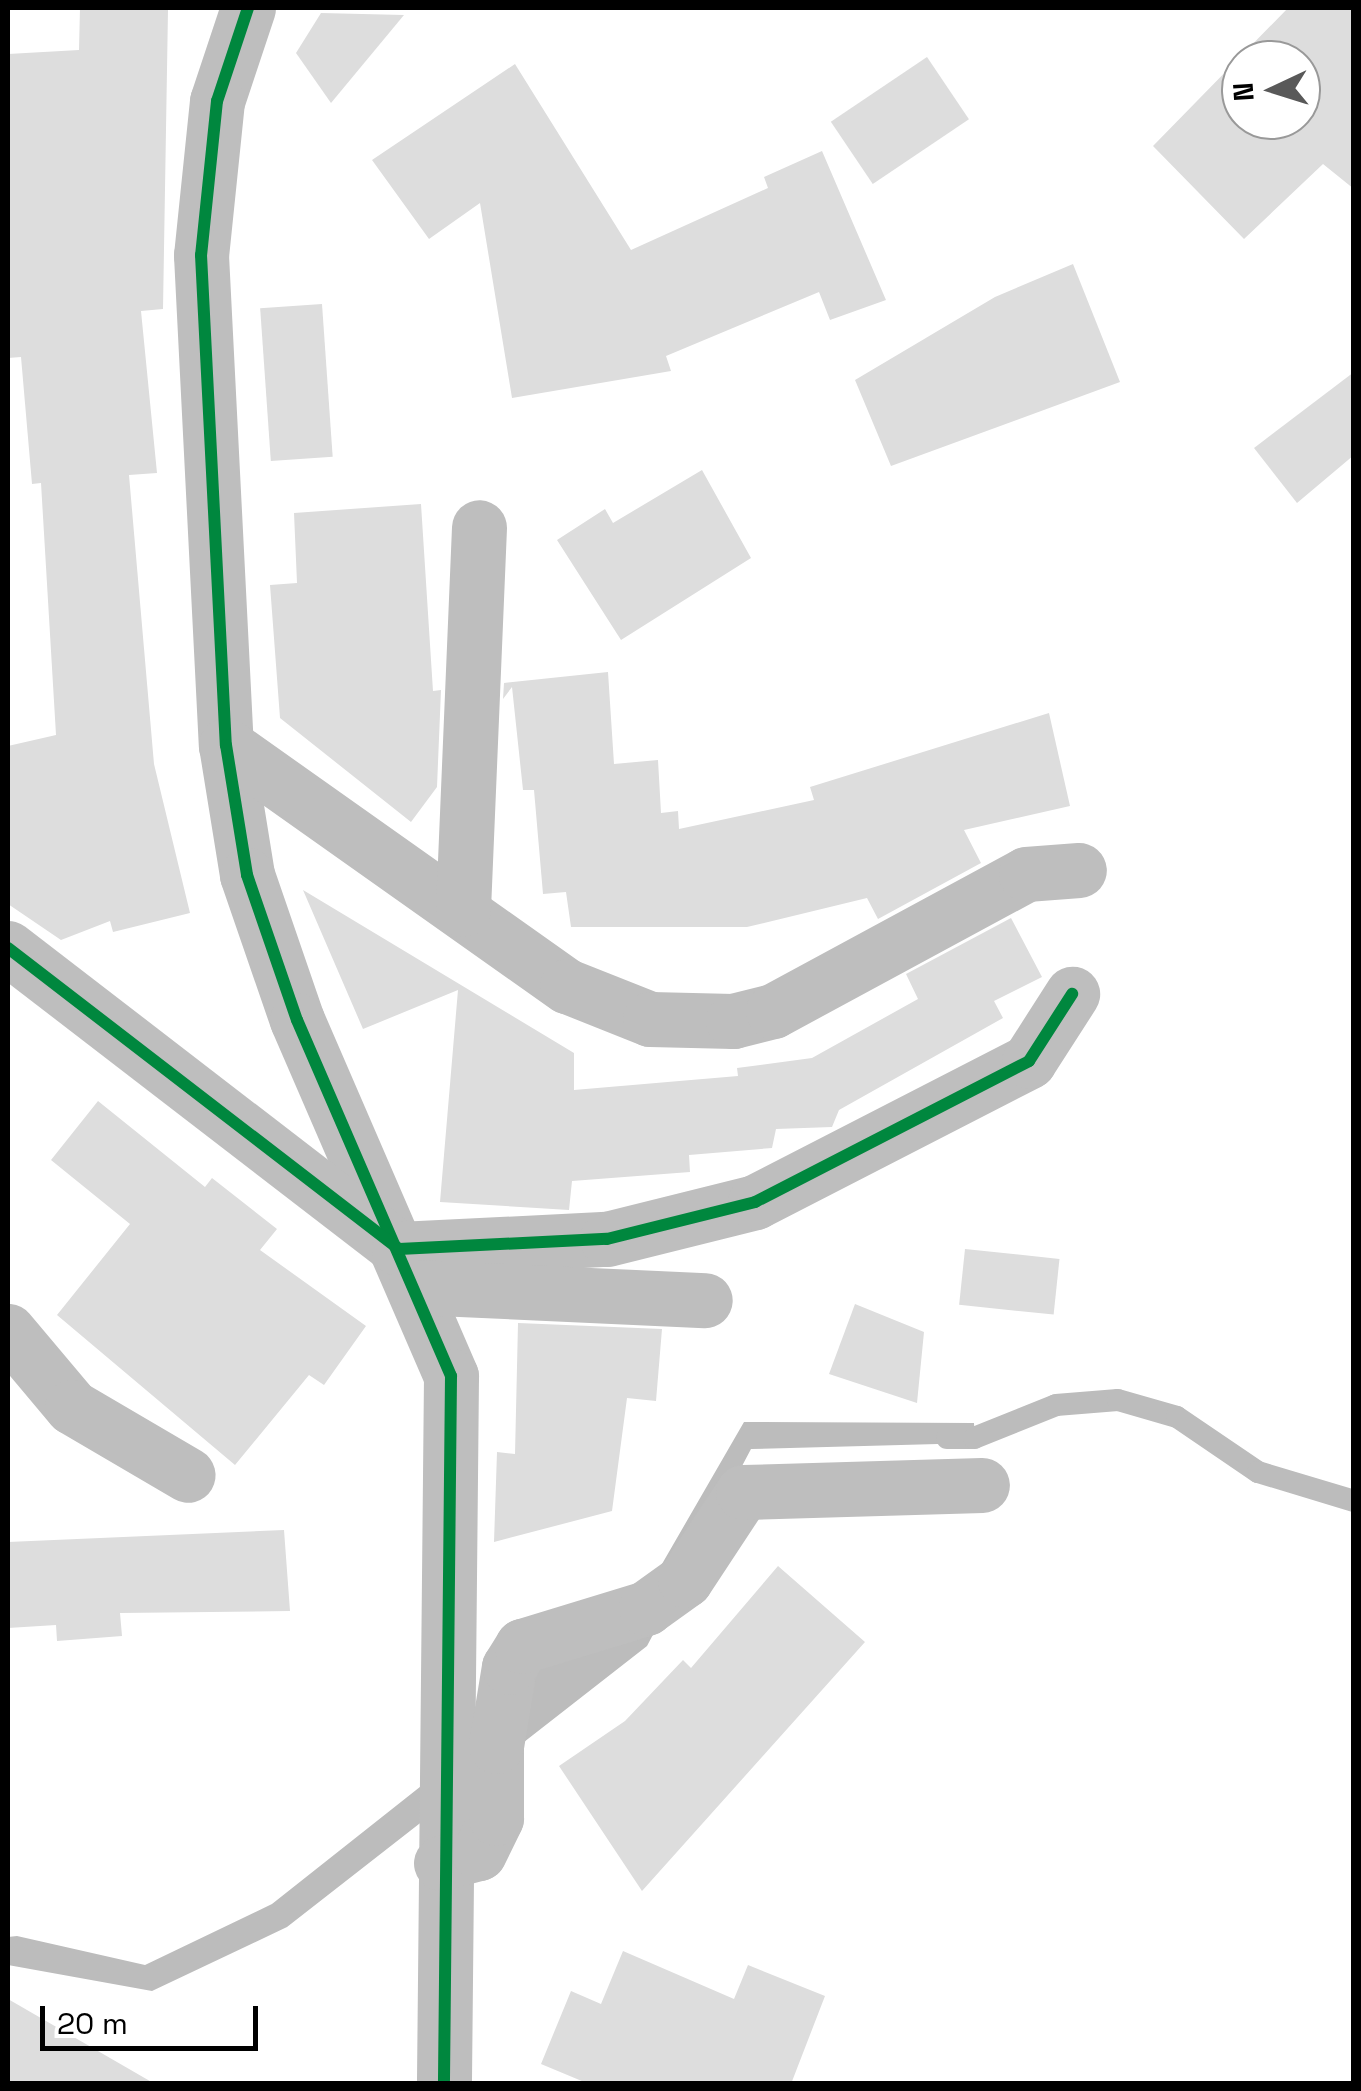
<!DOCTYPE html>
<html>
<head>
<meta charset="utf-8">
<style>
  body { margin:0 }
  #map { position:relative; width:1361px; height:2091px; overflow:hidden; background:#fff; font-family:"Space Grotesk",sans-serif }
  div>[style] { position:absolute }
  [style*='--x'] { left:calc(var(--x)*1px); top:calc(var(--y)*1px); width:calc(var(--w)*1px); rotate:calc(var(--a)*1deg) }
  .water>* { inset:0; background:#bcbcbc }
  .stream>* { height:22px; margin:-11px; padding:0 11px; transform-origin:11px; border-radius:11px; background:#bcbcbc }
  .building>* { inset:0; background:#ddd; transform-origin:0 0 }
  .minor>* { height:55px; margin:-27.5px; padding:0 27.5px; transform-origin:27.5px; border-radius:27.5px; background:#bebebe }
  .cycleway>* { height:12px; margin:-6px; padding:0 6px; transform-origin:6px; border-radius:6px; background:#00873e }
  span { translate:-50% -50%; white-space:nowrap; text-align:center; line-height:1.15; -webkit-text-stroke:8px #fff; paint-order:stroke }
  .frame { position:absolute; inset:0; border:10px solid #000; pointer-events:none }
  .north { position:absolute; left:1221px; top:40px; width:100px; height:100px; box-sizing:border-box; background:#fff; border:2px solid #999; border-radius:50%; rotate:266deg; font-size:28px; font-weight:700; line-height:40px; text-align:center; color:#000 }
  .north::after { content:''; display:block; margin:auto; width:35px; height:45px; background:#595959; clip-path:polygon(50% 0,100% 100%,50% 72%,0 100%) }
  .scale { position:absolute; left:40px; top:2006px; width:218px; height:45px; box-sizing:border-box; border:5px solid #000; border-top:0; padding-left:12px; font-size:30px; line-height:35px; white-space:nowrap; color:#000; -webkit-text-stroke:8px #fff; paint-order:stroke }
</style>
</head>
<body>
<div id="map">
  <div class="water">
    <i style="clip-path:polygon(744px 1422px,974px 1423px,975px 1443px,751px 1449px,647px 1646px,287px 1927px,152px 1991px,8px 1965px,8px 1937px,17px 1936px,145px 1965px,272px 1904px,521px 1707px,526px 1674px,625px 1628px)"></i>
  </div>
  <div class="stream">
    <i style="--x:947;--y:1438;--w:27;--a:0"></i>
    <i style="--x:974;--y:1438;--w:88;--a:-21.9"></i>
    <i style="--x:1056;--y:1405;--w:62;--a:-4.6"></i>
    <i style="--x:1118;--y:1400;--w:61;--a:16.1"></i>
    <i style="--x:1177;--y:1417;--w:98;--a:34.2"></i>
    <i style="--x:1258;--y:1472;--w:100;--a:16.8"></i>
  </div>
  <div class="building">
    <i style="clip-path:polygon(80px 8px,168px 10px,163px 309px,141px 311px,157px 473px,129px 475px,154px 764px,190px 913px,113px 932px,110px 921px,61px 940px,8px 904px,8px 746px,56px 735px,41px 483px,32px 484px,21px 357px,8px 358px,8px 54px,79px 50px)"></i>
    <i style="clip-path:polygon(evenodd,1288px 8px,1354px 8px,1354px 189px,1323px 164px,1244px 239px,1153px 146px,1288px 8px,1241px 60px,1301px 60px,1301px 120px,1241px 120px,1241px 60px)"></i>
    <i style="clip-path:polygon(321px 13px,404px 15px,331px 103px,296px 53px)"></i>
    <i style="left:927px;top:57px;width:75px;height:116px;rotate:56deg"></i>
    <i style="clip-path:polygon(515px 64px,631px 250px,768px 188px,764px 177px,822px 151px,886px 300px,830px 320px,819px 292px,666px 356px,671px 371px,512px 398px,480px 203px,429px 239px,372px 160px)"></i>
    <i style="clip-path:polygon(1073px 264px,1120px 382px,891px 466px,855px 380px,995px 297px)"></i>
    <i style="left:322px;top:304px;width:153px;height:62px;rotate:86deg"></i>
    <i style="clip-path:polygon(1354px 372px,1354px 455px,1297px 503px,1254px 448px)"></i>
    <i style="clip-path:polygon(702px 470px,751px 558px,621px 640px,557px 540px,605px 509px,613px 523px)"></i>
    <i style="clip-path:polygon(421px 504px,433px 691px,441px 690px,437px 787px,411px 822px,280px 718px,270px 585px,297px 583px,294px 513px)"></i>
    <i style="clip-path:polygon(608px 672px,614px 764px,658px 760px,661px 813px,678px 811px,679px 829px,814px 800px,810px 787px,1049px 713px,1070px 806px,964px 830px,981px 863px,878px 919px,867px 898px,747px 927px,571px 927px,566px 892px,543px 894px,534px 790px,523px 790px,512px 687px,503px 699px,504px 683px)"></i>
    <i style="clip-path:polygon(303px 890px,574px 1053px,574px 1090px,738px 1076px,737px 1068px,812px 1058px,918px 999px,906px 974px,1011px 918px,1042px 977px,994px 1001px,1003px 1018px,839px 1110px,832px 1127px,776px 1129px,772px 1148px,689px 1155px,690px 1172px,572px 1181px,569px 1210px,440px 1202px,458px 990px,363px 1029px)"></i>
    <i style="clip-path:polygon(98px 1101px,205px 1187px,212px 1178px,277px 1229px,260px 1250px,366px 1326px,324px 1385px,309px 1375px,235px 1465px,57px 1315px,130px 1224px,51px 1160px)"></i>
    <i style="left:965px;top:1249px;width:95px;height:56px;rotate:6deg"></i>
    <i style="clip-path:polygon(855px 1304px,924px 1332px,917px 1403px,829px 1374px)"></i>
    <i style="clip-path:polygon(518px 1323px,662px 1329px,656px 1401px,627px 1398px,612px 1511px,494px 1542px,497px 1452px,515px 1454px)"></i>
    <i style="clip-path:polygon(284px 1530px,290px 1611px,120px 1613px,122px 1636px,57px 1641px,56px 1625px,8px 1628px,8px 1542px)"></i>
    <i style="clip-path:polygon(778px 1566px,865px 1642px,642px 1891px,559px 1766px,625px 1721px,683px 1660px,691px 1668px)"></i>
    <i style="clip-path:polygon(623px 1951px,734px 1999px,748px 1965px,825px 1996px,791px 2084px,589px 2084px,541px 2064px,571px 1991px,601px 2004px)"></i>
    <i style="clip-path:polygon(8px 1999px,155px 2084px,8px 2084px)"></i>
  </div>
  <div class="minor">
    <i style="--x:248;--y:8;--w:98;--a:108.4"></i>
    <i style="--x:217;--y:101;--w:155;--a:95.9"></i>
    <i style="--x:201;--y:255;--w:491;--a:87.1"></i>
    <i style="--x:226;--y:745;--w:132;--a:80.8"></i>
    <i style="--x:247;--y:875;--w:153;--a:71"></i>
    <i style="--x:297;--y:1020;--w:388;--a:66.6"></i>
    <i style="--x:451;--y:1376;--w:708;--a:90.57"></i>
    <i style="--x:226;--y:745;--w:418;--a:35.3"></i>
    <i style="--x:567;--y:986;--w:89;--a:21.7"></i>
    <i style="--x:650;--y:1019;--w:83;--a:1.4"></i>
    <i style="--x:733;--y:1021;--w:41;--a:-14"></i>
    <i style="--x:773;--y:1011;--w:288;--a:-28.4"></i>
    <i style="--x:1026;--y:874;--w:53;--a:-4.3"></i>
    <i style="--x:463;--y:909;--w:382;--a:-87.6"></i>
    <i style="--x:8;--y:948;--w:493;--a:37.6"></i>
    <i style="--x:399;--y:1249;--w:208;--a:-2.8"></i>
    <i style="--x:607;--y:1239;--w:153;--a:-14"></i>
    <i style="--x:755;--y:1202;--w:308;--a:-27.2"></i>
    <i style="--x:1029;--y:1061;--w:80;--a:-57.3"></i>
    <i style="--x:415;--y:1287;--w:290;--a:2.6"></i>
    <i style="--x:8;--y:1331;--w:99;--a:49.9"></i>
    <i style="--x:72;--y:1407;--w:134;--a:30.4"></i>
    <i style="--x:441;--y:1863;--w:39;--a:-15"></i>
    <i style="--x:479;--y:1853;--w:39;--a:-64"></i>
    <i style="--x:496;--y:1818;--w:72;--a:-90"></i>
    <i style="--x:496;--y:1746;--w:80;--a:-80.7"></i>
    <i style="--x:509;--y:1667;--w:25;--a:-58"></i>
    <i style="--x:522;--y:1646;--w:130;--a:-17"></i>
    <i style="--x:646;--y:1608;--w:48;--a:-35.7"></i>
    <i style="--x:685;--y:1580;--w:105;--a:-56.6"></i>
    <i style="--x:743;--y:1492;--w:239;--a:-1.7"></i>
  </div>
  <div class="cycleway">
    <i style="--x:248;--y:8;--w:98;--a:108.4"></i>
    <i style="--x:217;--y:101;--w:155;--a:95.9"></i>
    <i style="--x:201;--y:255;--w:491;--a:87.1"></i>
    <i style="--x:226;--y:745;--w:132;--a:80.8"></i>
    <i style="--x:247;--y:875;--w:153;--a:71"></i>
    <i style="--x:297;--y:1020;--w:388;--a:66.6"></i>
    <i style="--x:451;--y:1376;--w:708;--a:90.57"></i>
    <i style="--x:8;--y:948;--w:493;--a:37.6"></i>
    <i style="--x:399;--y:1249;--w:208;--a:-2.8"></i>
    <i style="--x:607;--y:1239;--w:153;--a:-14"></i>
    <i style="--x:755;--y:1202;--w:308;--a:-27.2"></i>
    <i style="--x:1029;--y:1061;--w:80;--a:-57.3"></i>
  </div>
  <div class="frame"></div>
  <div class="north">N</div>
  <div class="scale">20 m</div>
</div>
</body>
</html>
